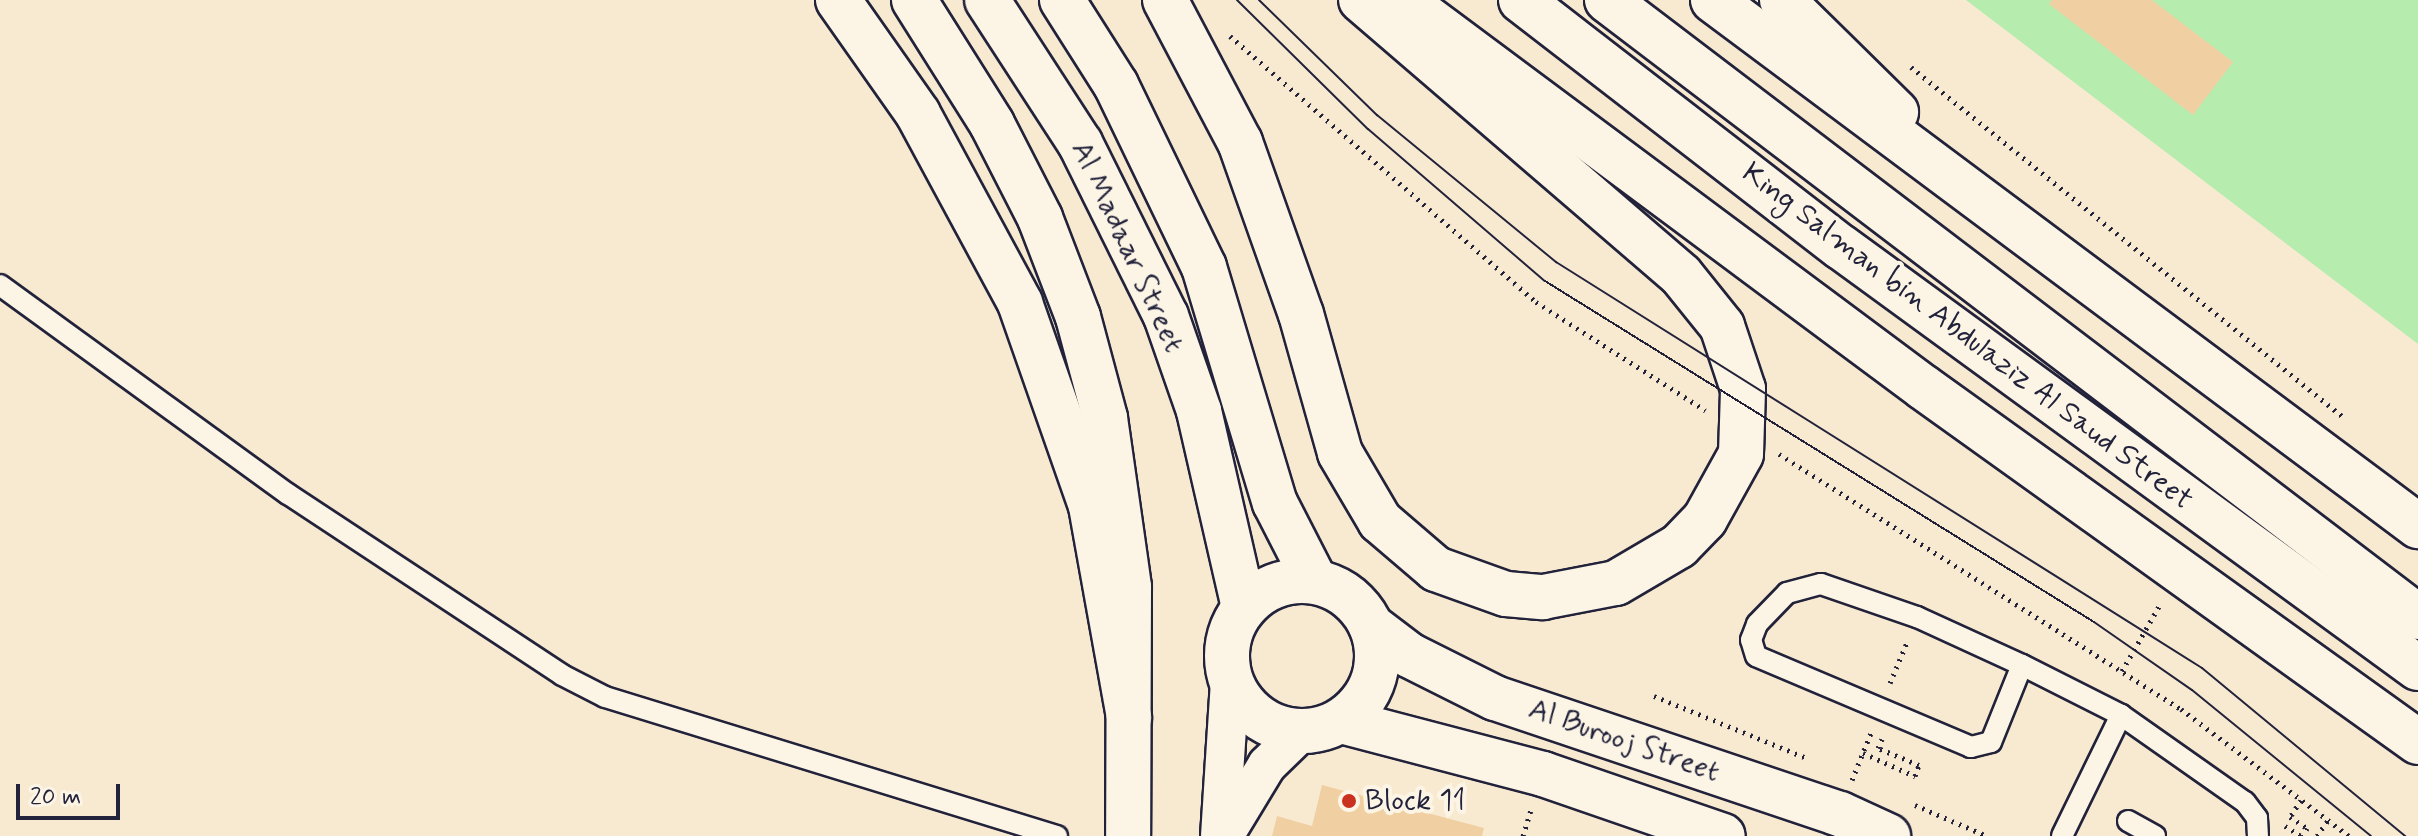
<!DOCTYPE html>
<html>
<head>
<meta charset="utf-8">
<style>
  body { margin:0 }
  #map { position:relative; width:2418px; height:836px; overflow:hidden; background:#f8ead1; font-family:Mynerve,sans-serif }
  div>[style] { position:absolute }
  [style*='--x'] { left:calc(var(--x)*1px); top:calc(var(--y)*1px); width:calc(var(--w)*1px); rotate:calc(var(--a)*1deg) }
  .green>* { inset:0; background:#b6ecae }
  .building>* { inset:0; background:#f0d0a2 }
  .path>* { height:5px; margin-top:-2.5px; transform-origin:0; background:repeating-linear-gradient(90deg,#22223b 0 2px,transparent 0 8px) }
  .roads { filter:drop-shadow(2px 0 #22223b) drop-shadow(-2px 0 #22223b) drop-shadow(0 2px #22223b) drop-shadow(0 -2px #22223b) }
  .service>* { height:20px; margin:-10px; padding:0 10px; transform-origin:10px; border-radius:10px; background:#fcf5e5 }
  .minor>* { height:38px; margin:-19px; padding:0 19px; transform-origin:19px; border-radius:19px; background:#fcf5e5 }
  .tertiary>* { height:44px; margin:-22px; padding:0 22px; transform-origin:22px; border-radius:22px; background:#fcf5e5 }
  .tertiary>.ring { margin:-22px; padding:0; box-sizing:content-box; background:none; border:44px solid #fcf5e5; border-radius:50% }
  .secondary>* { height:44px; margin:-22px; padding:0 22px; transform-origin:22px; border-radius:22px; background:#fcf5e5 }
  .primary>* { height:44px; margin:-22px; padding:0 22px; transform-origin:22px; border-radius:22px; background:#fcf5e5 }
  .tram>* { height:2px; margin:-1px; padding:0 1px; transform-origin:1px; border-radius:1px; background:#22223b }
  .dots>* { width:22px; height:22px; translate:-50% -50%; box-sizing:border-box; border:4px solid #fcf5e5; border-radius:50% }
  span { translate:-50% -50%; white-space:nowrap; text-align:center; line-height:1.15; -webkit-text-stroke:8px #fcf5e5; paint-order:stroke }
  .street-label { font-size:30px; color:#22223b }
  .poi-label { font-size:30px; color:#22223b }
  .left { translate:0 -50%; text-align:left }
  .scale { position:absolute; left:16px; top:784px; width:104px; height:36px; box-sizing:border-box; border:4px solid #22223b; border-top:0; padding-left:10px; font-size:24px; line-height:28px; white-space:nowrap; color:#22223b; -webkit-text-stroke:6px #fcf5e5; paint-order:stroke }
</style>
</head>
<body>
<div id="map">
  <div class="green">
    <i style="clip-path:polygon(1966px 0,2418px 0,2418px 344px)"></i>
  </div>
  <div class="building">
    <i style="clip-path:polygon(2052px 0,2152px 0,2233px 62px,2193px 115px,2049px 4px)"></i>
    <i style="clip-path:polygon(1322px 785px,1484px 828px,1482px 836px,1272px 836px,1277px 816px,1312px 826px)"></i>
  </div>
  <div class="path">
    <i style="--x:1230;--y:36;--w:405;--a:41"></i>
    <i style="--x:1536;--y:302;--w:201;--a:32.6"></i>
    <i style="--x:1911;--y:67;--w:555;--a:39"></i>
    <i style="--x:1779;--y:454;--w:476;--a:32.4"></i>
    <i style="--x:2181;--y:709;--w:211;--a:37.1"></i>
    <i style="--x:2122;--y:671;--w:78;--a:-60.2"></i>
    <i style="--x:1890;--y:683;--w:47;--a:-67.3"></i>
    <i style="--x:1654;--y:696;--w:165;--a:22.1"></i>
    <i style="--x:1863;--y:753;--w:57;--a:23.9"></i>
    <i style="--x:1915;--y:776;--w:12;--a:-70"></i>
    <i style="--x:1919;--y:765;--w:44;--a:-157.5"></i>
    <i style="--x:1878;--y:748;--w:10;--a:-66"></i>
    <i style="--x:1852;--y:780;--w:51;--a:-68"></i>
    <i style="--x:2301;--y:800;--w:20;--a:123"></i>
    <i style="--x:2290;--y:817;--w:20;--a:33"></i>
    <i style="--x:2307;--y:828;--w:9;--a:117"></i>
    <i style="--x:1915;--y:805;--w:78;--a:23.3"></i>
    <i style="--x:2285;--y:826;--w:19;--a:32"></i>
    <i style="--x:1523;--y:836;--w:28;--a:-73"></i>
    <i style="--x:2317;--y:836;--w:19;--a:-55"></i>
  </div>
  <div class="roads">
    <div class="service">
      <i style="--x:0;--y:285;--w:356;--a:36"></i>
      <i style="--x:288;--y:494;--w:328;--a:33.4"></i>
      <i style="--x:562;--y:675;--w:48;--a:27.1"></i>
      <i style="--x:605;--y:697;--w:473;--a:17.1"></i>
      <i style="--x:1821;--y:584;--w:102;--a:19"></i>
      <i style="--x:1917;--y:617;--w:115;--a:24.6"></i>
      <i style="--x:2022;--y:665;--w:83;--a:111.9"></i>
      <i style="--x:1991;--y:742;--w:21;--a:166"></i>
      <i style="--x:1971;--y:747;--w:233;--a:-157.1"></i>
      <i style="--x:1756;--y:656;--w:17;--a:-107"></i>
      <i style="--x:1751;--y:640;--w:17;--a:-69"></i>
      <i style="--x:1757;--y:624;--w:43;--a:-45.9"></i>
      <i style="--x:1787;--y:593;--w:35;--a:-15"></i>
      <i style="--x:2022;--y:665;--w:111;--a:26.8"></i>
      <i style="--x:2121;--y:715;--w:151;--a:35.1"></i>
      <i style="--x:2245;--y:802;--w:20;--a:53"></i>
      <i style="--x:2257;--y:818;--w:18;--a:87"></i>
      <i style="--x:2128;--y:821;--w:31;--a:29"></i>
      <i style="--x:2062;--y:836;--w:135;--a:-64"></i>
    </div>
    <div class="minor">
      <i style="--x:1220;--y:836;--w:154;--a:-86.3"></i>
      <i style="--x:1224;--y:836;--w:83;--a:-58.8"></i>
      <i style="--x:1267;--y:765;--w:47;--a:-44.1"></i>
    </div>
    <div class="tertiary">
      <i style="--x:987;--y:0;--w:171;--a:57"></i>
      <i style="--x:1080;--y:143;--w:193;--a:63.6"></i>
      <i style="--x:1166;--y:316;--w:101;--a:70.8"></i>
      <i style="--x:1199;--y:411;--w:201;--a:77.1"></i>
      <i style="--x:1062;--y:0;--w:101;--a:57.6"></i>
      <i style="--x:1116;--y:85;--w:202;--a:64.2"></i>
      <i style="--x:1204;--y:267;--w:246;--a:73.3"></i>
      <i style="--x:1275;--y:503;--w:88;--a:62.9"></i>
      <i class="ring" style="left:1227px;top:581px;width:106px;height:106px"></i>
      <i style="--x:1371;--y:626;--w:48;--a:37.3"></i>
      <i style="--x:1409;--y:655;--w:96;--a:26.6"></i>
      <i style="--x:1495;--y:698;--w:364;--a:18.6"></i>
      <i style="--x:1840;--y:814;--w:53;--a:24.6"></i>
      <i style="--x:1341;--y:721;--w:209;--a:14.7"></i>
      <i style="--x:1543;--y:774;--w:190;--a:19"></i>
    </div>
    <div class="secondary">
      <i style="--x:914;--y:0;--w:146;--a:57.8"></i>
      <i style="--x:992;--y:124;--w:106;--a:62.9"></i>
      <i style="--x:1040;--y:218;--w:106;--a:69"></i>
      <i style="--x:1078;--y:317;--w:105;--a:75"></i>
      <i style="--x:1105;--y:418;--w:171;--a:81.9"></i>
      <i style="--x:1129;--y:587;--w:249;--a:90.2"></i>
    </div>
    <div class="primary">
      <i style="--x:838;--y:0;--w:139;--a:54.9"></i>
      <i style="--x:918;--y:114;--w:215;--a:61.6"></i>
      <i style="--x:1020;--y:303;--w:215;--a:70.7"></i>
      <i style="--x:1091;--y:506;--w:215;--a:79.8"></i>
      <i style="--x:1165;--y:0;--w:161;--a:62.2"></i>
      <i style="--x:1240;--y:142;--w:182;--a:70.5"></i>
      <i style="--x:1301;--y:314;--w:144;--a:74.3"></i>
      <i style="--x:1340;--y:453;--w:79;--a:59.5"></i>
      <i style="--x:1380;--y:521;--w:74;--a:40.6"></i>
      <i style="--x:1436;--y:569;--w:74;--a:19.7"></i>
      <i style="--x:1506;--y:594;--w:37;--a:5"></i>
      <i style="--x:1543;--y:597;--w:74;--a:-10.9"></i>
      <i style="--x:1616;--y:583;--w:73;--a:-30.4"></i>
      <i style="--x:1679;--y:546;--w:37;--a:-46"></i>
      <i style="--x:1705;--y:519;--w:74;--a:-61"></i>
      <i style="--x:1741;--y:454;--w:65;--a:-88.2"></i>
      <i style="--x:1743;--y:389;--w:66;--a:-108.4"></i>
      <i style="--x:1722;--y:326;--w:65;--a:-128.8"></i>
      <i style="--x:1681;--y:275;--w:422;--a:-139.3"></i>
      <i style="--x:1403;--y:0;--w:648;--a:36.66"></i>
      <i style="--x:1923;--y:387;--w:609;--a:35.65"></i>
      <i style="--x:1521;--y:0;--w:404;--a:37.7"></i>
      <i style="--x:1841;--y:247;--w:714;--a:36.12"></i>
      <i style="--x:1607;--y:0;--w:1019;--a:37.26"></i>
      <i style="--x:1713;--y:0;--w:880;--a:36.73"></i>
      <i style="--x:1782;--y:0;--w:160;--a:44.5"></i>
    </div>
  </div>
  <div class="tram">
    <i style="--x:1237;--y:0;--w:184;--a:44.6"></i>
    <i style="--x:1368;--y:129;--w:233;--a:40.7"></i>
    <i style="--x:1545;--y:281;--w:646;--a:31.85"></i>
    <i style="--x:2094;--y:622;--w:119;--a:34.8"></i>
    <i style="--x:2192;--y:690;--w:231;--a:39.2"></i>
    <i style="--x:1259;--y:0;--w:165;--a:44.3"></i>
    <i style="--x:1377;--y:115;--w:232;--a:39.4"></i>
    <i style="--x:1556;--y:262;--w:763;--a:32.15"></i>
    <i style="--x:2202;--y:668;--w:264;--a:39.6"></i>
  </div>
  <div class="dots">
    <i style="left:1349px;top:801px;background:#c8321e"></i>
  </div>
  <div class="street-label">
    <span style="left:1127px;top:247px;rotate:65deg">Al Madaar Street</span>
    <span style="left:1967px;top:337px;rotate:37deg">King Salman bin Abdulaziz Al Saud Street</span>
    <span style="left:1624px;top:741px;rotate:19deg">Al Burooj Street</span>
  </div>
  <div class="poi-label">
    <span class="left" style="left:1365px;top:801px">Block 11</span>
  </div>
  <div class="scale">20 m</div>
</div>
</body>
</html>
